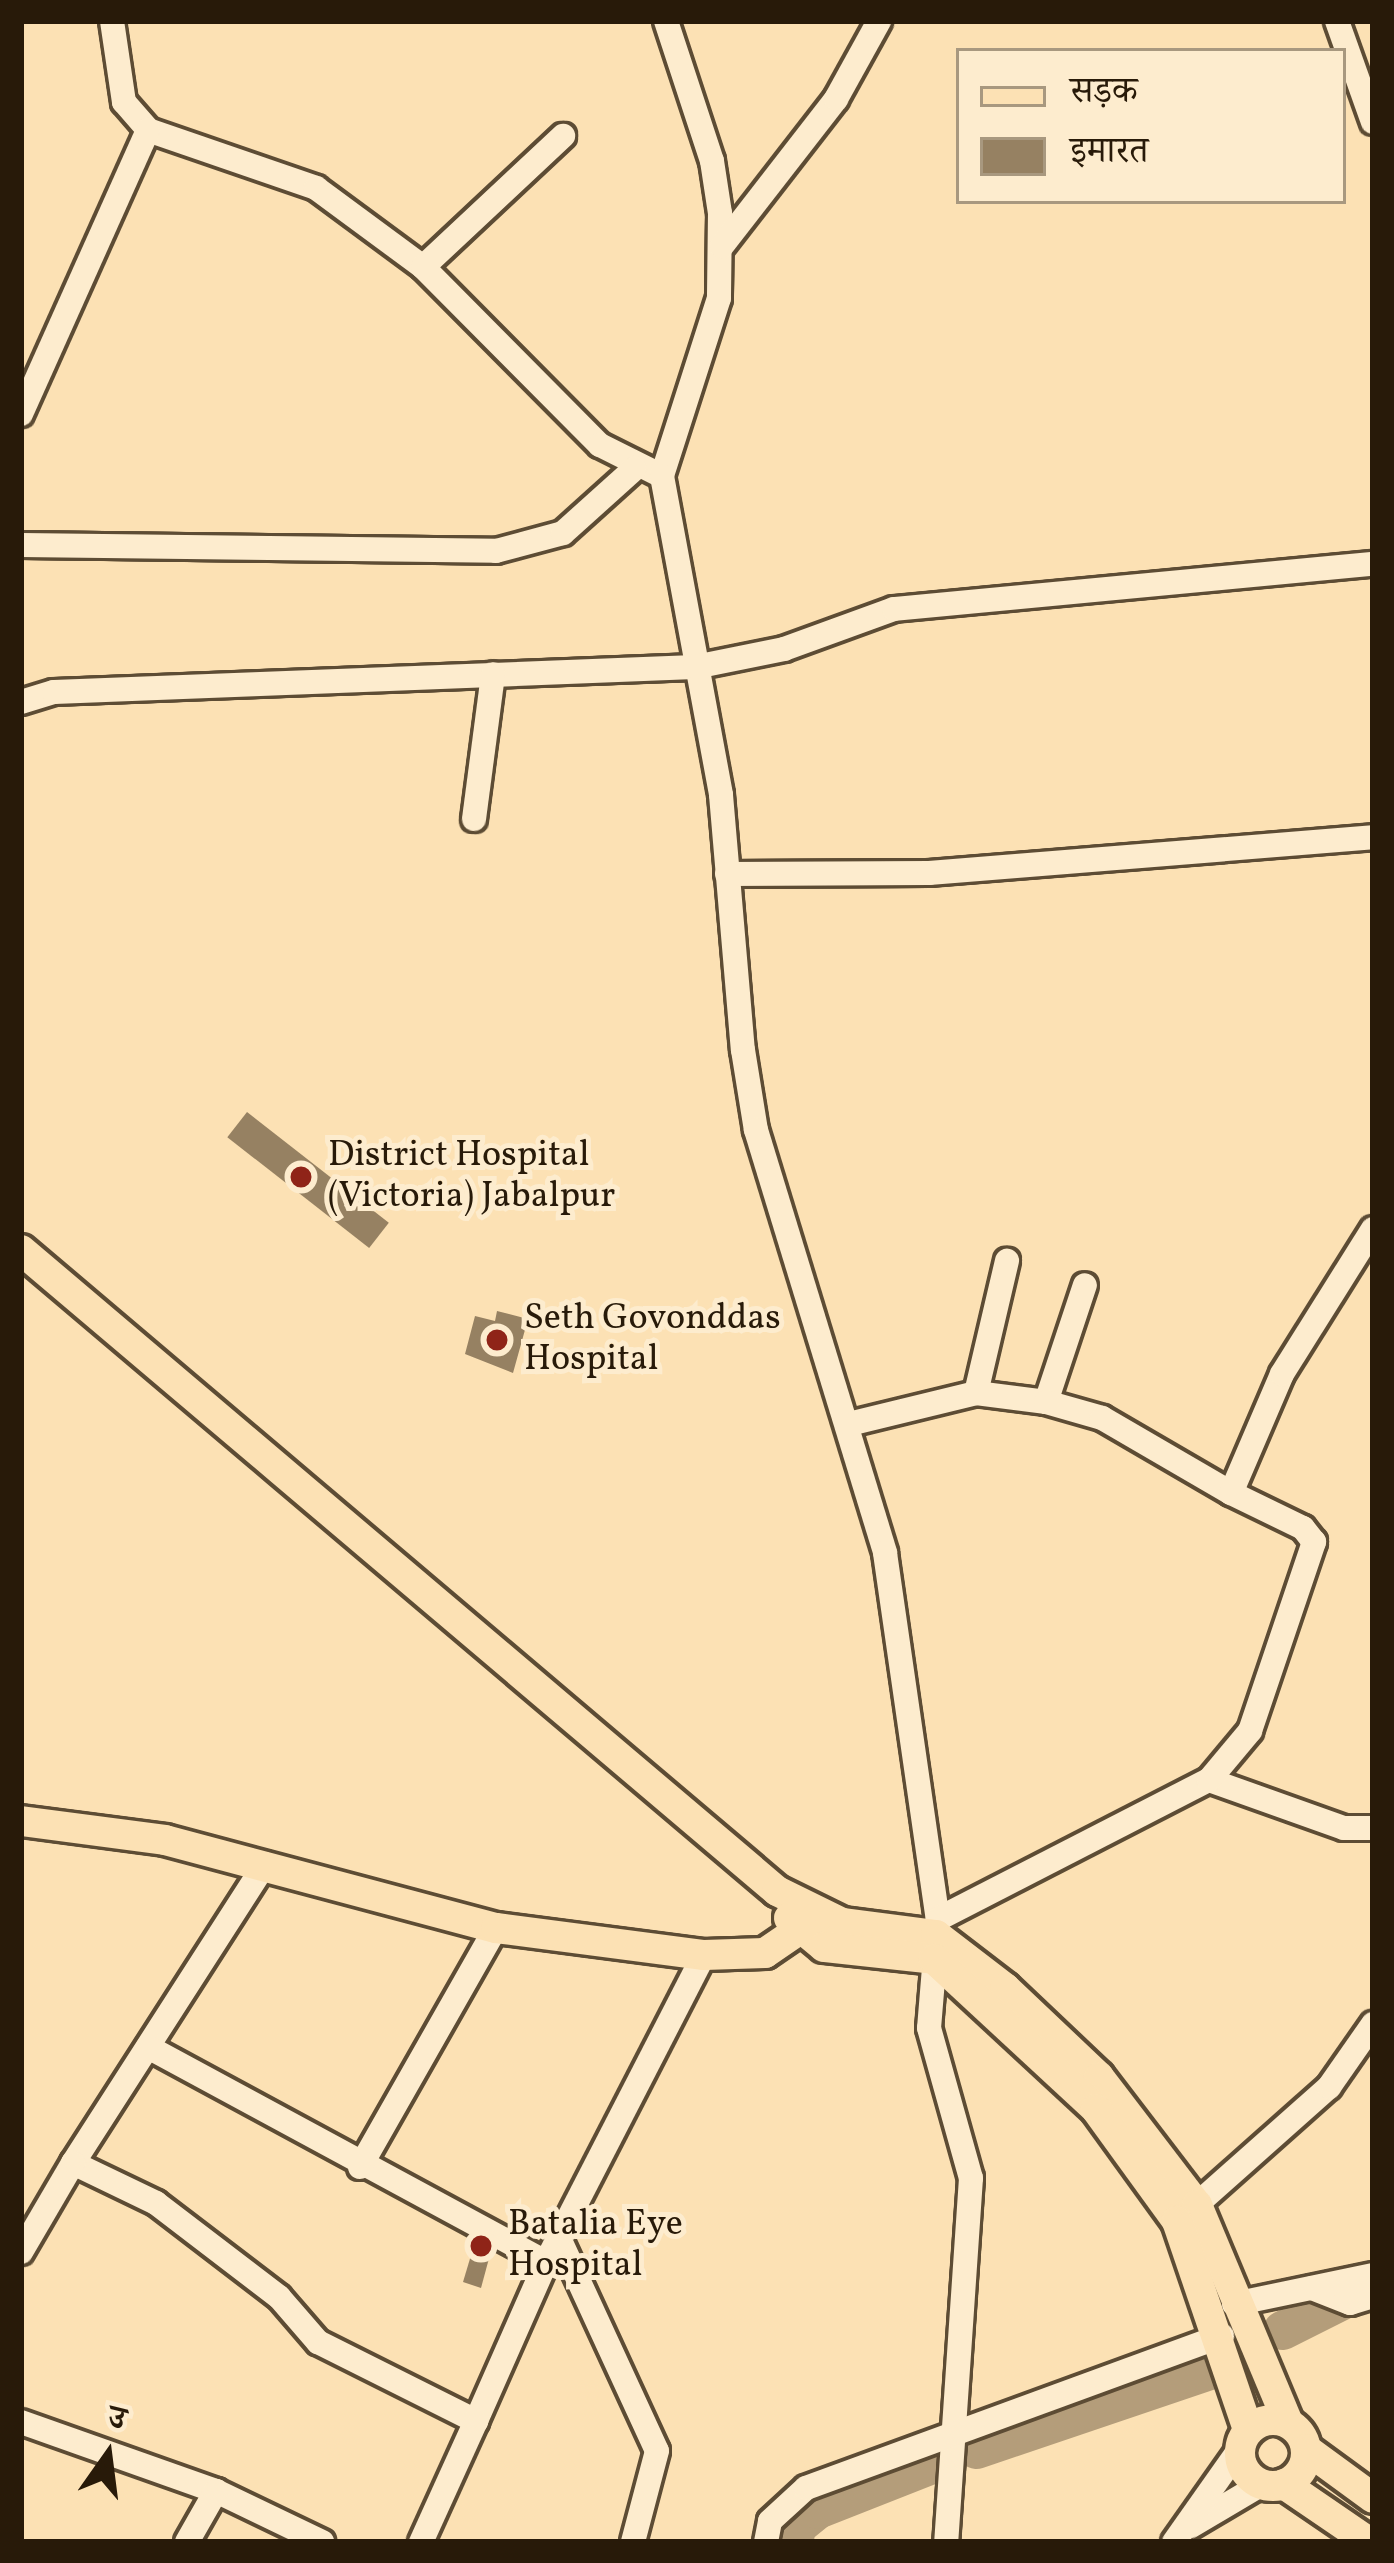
<!DOCTYPE html>
<html>
<head>
<meta charset="utf-8">
<style>
  body { margin:0 }
  #map { position:relative; width:1394px; height:2563px; overflow:hidden; background:#fce1b4; font-family:Vollkorn,"Noto Serif Devanagari",serif }
  div>[style] { position:absolute }
  [style*='--x'] { left:calc(var(--x)*1px); top:calc(var(--y)*1px); width:calc(var(--w)*1px); rotate:calc(var(--a)*1deg) }
  .river>* { height:39px; margin:-19.5px; padding:0 19.5px; transform-origin:19.5px; border-radius:19.5px; background:#b49d7a }
  .building>* { inset:0; background:#968162; transform-origin:0 0 }
  .roads { filter:drop-shadow(3px 0 #5d4c34) drop-shadow(-3px 0 #5d4c34) drop-shadow(0 3px #5d4c34) drop-shadow(0 -3px #5d4c34) }
  .minor>* { height:24px; margin:-12px; padding:0 12px; transform-origin:12px; border-radius:12px; background:#fdecce }
  .major>* { height:30px; margin:-15px; padding:0 15px; transform-origin:15px; border-radius:15px; background:#fce1b4 }
  .major>.ring { margin:-15px; padding:0; box-sizing:content-box; background:none; border:30px solid #fce1b4; border-radius:50% }
  .dots>* { width:33px; height:33px; translate:-50% -50%; box-sizing:border-box; border:6px solid #fdecce; border-radius:50% }
  span { translate:-50% -50%; white-space:nowrap; text-align:center; line-height:1.15; -webkit-text-stroke:10px #fdecce; paint-order:stroke }
  .poi-label { font-size:36px; color:#281a09 }
  .left { translate:0 -50%; text-align:left }
  .frame { position:absolute; inset:0; border:24px solid #281a09; pointer-events:none }
  .legend { position:absolute; left:956px; top:48px; width:390px; height:156px; box-sizing:border-box; background:#fdecce; border:3px solid #a8987f; margin:0; padding:15px 21px; list-style:none; font-size:36px; color:#281a09 }
  .legend li { display:flex; align-items:center; gap:24px; height:60px }
  .legend b { width:60px; border:3px solid #a8987f }
  .north { position:absolute; left:48px; top:2395px; width:120px; height:120px; -webkit-text-stroke:9px #fdecce; paint-order:stroke; rotate:14deg; font-size:33px; font-weight:700; line-height:48px; text-align:center; color:#281a09 }
  .north::after { content:''; display:block; margin:auto; width:42px; height:54px; background:#281a09; clip-path:polygon(50% 0,100% 100%,50% 72%,0 100%) }
</style>
</head>
<body>
<div id="map">
  <div class="river">
    <i style="--x:1282;--y:2330;--w:69;--a:-26.6"></i>
    <i style="--x:976;--y:2449;--w:247;--a:-18.7"></i>
    <i style="--x:794;--y:2542;--w:15;--a:-86"></i>
    <i style="--x:795;--y:2527;--w:28;--a:-39"></i>
    <i style="--x:817;--y:2509;--w:131;--a:-21.5"></i>
  </div>
  <div class="building">
    <i style="left:247px;top:1112px;width:180px;height:32px;rotate:38deg"></i>
    <i style="clip-path:polygon(497px 1311px,528px 1319px,513px 1373px,465px 1354px,475px 1316px,495px 1321px)"></i>
    <i style="clip-path:polygon(475px 2242px,491px 2251px,481px 2288px,463px 2282px)"></i>
  </div>
  <div class="roads">
    <div class="minor">
      <i style="--x:112;--y:21;--w:82;--a:81.6"></i>
      <i style="--x:124;--y:102;--w:37;--a:49"></i>
      <i style="--x:148;--y:130;--w:178;--a:19"></i>
      <i style="--x:316;--y:188;--w:133;--a:36.4"></i>
      <i style="--x:423;--y:267;--w:251;--a:45.2"></i>
      <i style="--x:600;--y:445;--w:69;--a:26.6"></i>
      <i style="--x:666;--y:21;--w:147;--a:71.8"></i>
      <i style="--x:712;--y:161;--w:53;--a:81.3"></i>
      <i style="--x:720;--y:213;--w:85;--a:90.7"></i>
      <i style="--x:719;--y:298;--w:187;--a:107.8"></i>
      <i style="--x:662;--y:476;--w:324;--a:79.5"></i>
      <i style="--x:721;--y:795;--w:256;--a:85.1"></i>
      <i style="--x:743;--y:1050;--w:81;--a:80.8"></i>
      <i style="--x:756;--y:1130;--w:442;--a:73"></i>
      <i style="--x:885;--y:1553;--w:370;--a:81.8"></i>
      <i style="--x:938;--y:1919;--w:109;--a:94.7"></i>
      <i style="--x:929;--y:2028;--w:156;--a:74.4"></i>
      <i style="--x:971;--y:2178;--w:365;--a:93.9"></i>
      <i style="--x:1337;--y:21;--w:107;--a:70.4"></i>
      <i style="--x:722;--y:246;--w:186;--a:-52.2"></i>
      <i style="--x:836;--y:99;--w:89;--a:-61.1"></i>
      <i style="--x:423;--y:267;--w:192;--a:-43.1"></i>
      <i style="--x:21;--y:414;--w:311;--a:-65.9"></i>
      <i style="--x:21;--y:545;--w:475;--a:0.7"></i>
      <i style="--x:496;--y:551;--w:69;--a:-15"></i>
      <i style="--x:563;--y:533;--w:96;--a:-42"></i>
      <i style="--x:21;--y:702;--w:34;--a:-17"></i>
      <i style="--x:54;--y:692;--w:641;--a:-2.23"></i>
      <i style="--x:695;--y:667;--w:91;--a:-11.4"></i>
      <i style="--x:784;--y:649;--w:117;--a:-20"></i>
      <i style="--x:894;--y:609;--w:481;--a:-5.4"></i>
      <i style="--x:474;--y:819;--w:146;--a:-82.5"></i>
      <i style="--x:727;--y:874;--w:202;--a:-0.3"></i>
      <i style="--x:929;--y:873;--w:445;--a:-4.6"></i>
      <i style="--x:976;--y:1393;--w:136;--a:-76.8"></i>
      <i style="--x:1046;--y:1402;--w:123;--a:-71.6"></i>
      <i style="--x:849;--y:1424;--w:131;--a:-13.7"></i>
      <i style="--x:976;--y:1393;--w:71;--a:7.3"></i>
      <i style="--x:1046;--y:1402;--w:58;--a:15.9"></i>
      <i style="--x:1102;--y:1418;--w:149;--a:30.2"></i>
      <i style="--x:1209;--y:1780;--w:143;--a:19.6"></i>
      <i style="--x:1344;--y:1828;--w:29;--a:0"></i>
      <i style="--x:265;--y:1864;--w:355;--a:122.7"></i>
      <i style="--x:73;--y:2163;--w:92;--a:25.7"></i>
      <i style="--x:156;--y:2203;--w:155;--a:37.4"></i>
      <i style="--x:279;--y:2297;--w:60;--a:49.1"></i>
      <i style="--x:318;--y:2342;--w:177;--a:26.6"></i>
      <i style="--x:476;--y:2421;--w:133;--a:114.4"></i>
      <i style="--x:938;--y:1919;--w:305;--a:-27.2"></i>
      <i style="--x:1209;--y:1780;--w:64;--a:-50.1"></i>
      <i style="--x:1250;--y:1731;--w:200;--a:-71.3"></i>
      <i style="--x:1314;--y:1542;--w:18;--a:-128"></i>
      <i style="--x:1303;--y:1528;--w:80;--a:-154.1"></i>
      <i style="--x:1231;--y:1493;--w:129;--a:-66.8"></i>
      <i style="--x:1282;--y:1374;--w:171;--a:-57.9"></i>
      <i style="--x:148;--y:2047;--w:452;--a:28.4"></i>
      <i style="--x:360;--y:2167;--w:275;--a:-60.4"></i>
      <i style="--x:1187;--y:2213;--w:190;--a:-41.6"></i>
      <i style="--x:1329;--y:2087;--w:77;--a:-55.1"></i>
      <i style="--x:559;--y:2238;--w:234;--a:65.3"></i>
      <i style="--x:657;--y:2451;--w:94;--a:104.8"></i>
      <i style="--x:21;--y:2252;--w:103;--a:-59.7"></i>
      <i style="--x:1312;--y:2288;--w:41;--a:21.5"></i>
      <i style="--x:1350;--y:2303;--w:24;--a:-17"></i>
      <i style="--x:1234;--y:2304;--w:142;--a:-11.8"></i>
      <i style="--x:476;--y:2421;--w:174;--a:-66.2"></i>
      <i style="--x:546;--y:2262;--w:345;--a:-62.8"></i>
      <i style="--x:21;--y:2422;--w:207;--a:19.5"></i>
      <i style="--x:216;--y:2491;--w:118;--a:25.7"></i>
      <i style="--x:1191;--y:2526;--w:82;--a:-30.6"></i>
      <i style="--x:187;--y:2542;--w:59;--a:-60.4"></i>
      <i style="--x:766;--y:2542;--w:21;--a:-79"></i>
      <i style="--x:770;--y:2521;--w:49;--a:-42.5"></i>
      <i style="--x:806;--y:2488;--w:443;--a:-20.1"></i>
      <i style="--x:1174;--y:2542;--w:113;--a:-54.8"></i>
    </div>
    <div class="major">
      <i style="--x:21;--y:1250;--w:991;--a:40.29"></i>
      <i style="--x:777;--y:1891;--w:72;--a:26.2"></i>
      <i style="--x:842;--y:1923;--w:95;--a:7.3"></i>
      <i style="--x:936;--y:1935;--w:87;--a:37.5"></i>
      <i style="--x:1005;--y:1988;--w:129;--a:43.4"></i>
      <i style="--x:1099;--y:2077;--w:161;--a:52.6"></i>
      <i style="--x:1197;--y:2205;--w:236;--a:67.3"></i>
      <i style="--x:21;--y:1821;--w:145;--a:7.5"></i>
      <i style="--x:165;--y:1840;--w:342;--a:14.9"></i>
      <i style="--x:496;--y:1928;--w:210;--a:7.4"></i>
      <i style="--x:704;--y:1955;--w:61;--a:-1.9"></i>
      <i style="--x:765;--y:1953;--w:65;--a:-34.4"></i>
      <i style="--x:789;--y:1918;--w:45;--a:39.6"></i>
      <i style="--x:824;--y:1947;--w:111;--a:6.2"></i>
      <i style="--x:934;--y:1959;--w:221;--a:42.8"></i>
      <i style="--x:1096;--y:2109;--w:138;--a:54.1"></i>
      <i style="--x:1177;--y:2221;--w:221;--a:71.2"></i>
      <i class="ring" style="left:1240px;top:2420px;width:36px;height:36px"></i>
      <i style="--x:1306;--y:2449;--w:83;--a:36.2"></i>
      <i style="--x:1284;--y:2484;--w:103;--a:34.3"></i>
    </div>
  </div>
  <div class="dots">
    <i style="left:301px;top:1177px;background:#8f2418"></i>
    <i style="left:497px;top:1340px;background:#8f2418"></i>
    <i style="left:481px;top:2246px;background:#8f2418"></i>
  </div>
  <div class="poi-label">
    <span class="left" style="left:328px;top:1177px">District Hospital<br>(Victoria) Jabalpur</span>
    <span class="left" style="left:524px;top:1340px">Seth Govonddas<br>Hospital</span>
    <span class="left" style="left:508px;top:2246px">Batalia Eye<br>Hospital</span>
  </div>
  <div class="frame"></div>
  <ul class="legend">
  <li><b style="height:15px;background:#fce1b4"></b>सड़क</li>
  <li><b style="height:33px;background:#968162"></b>इमारत</li>
  </ul>
  <div class="north">उ</div>
</div>
</body>
</html>
